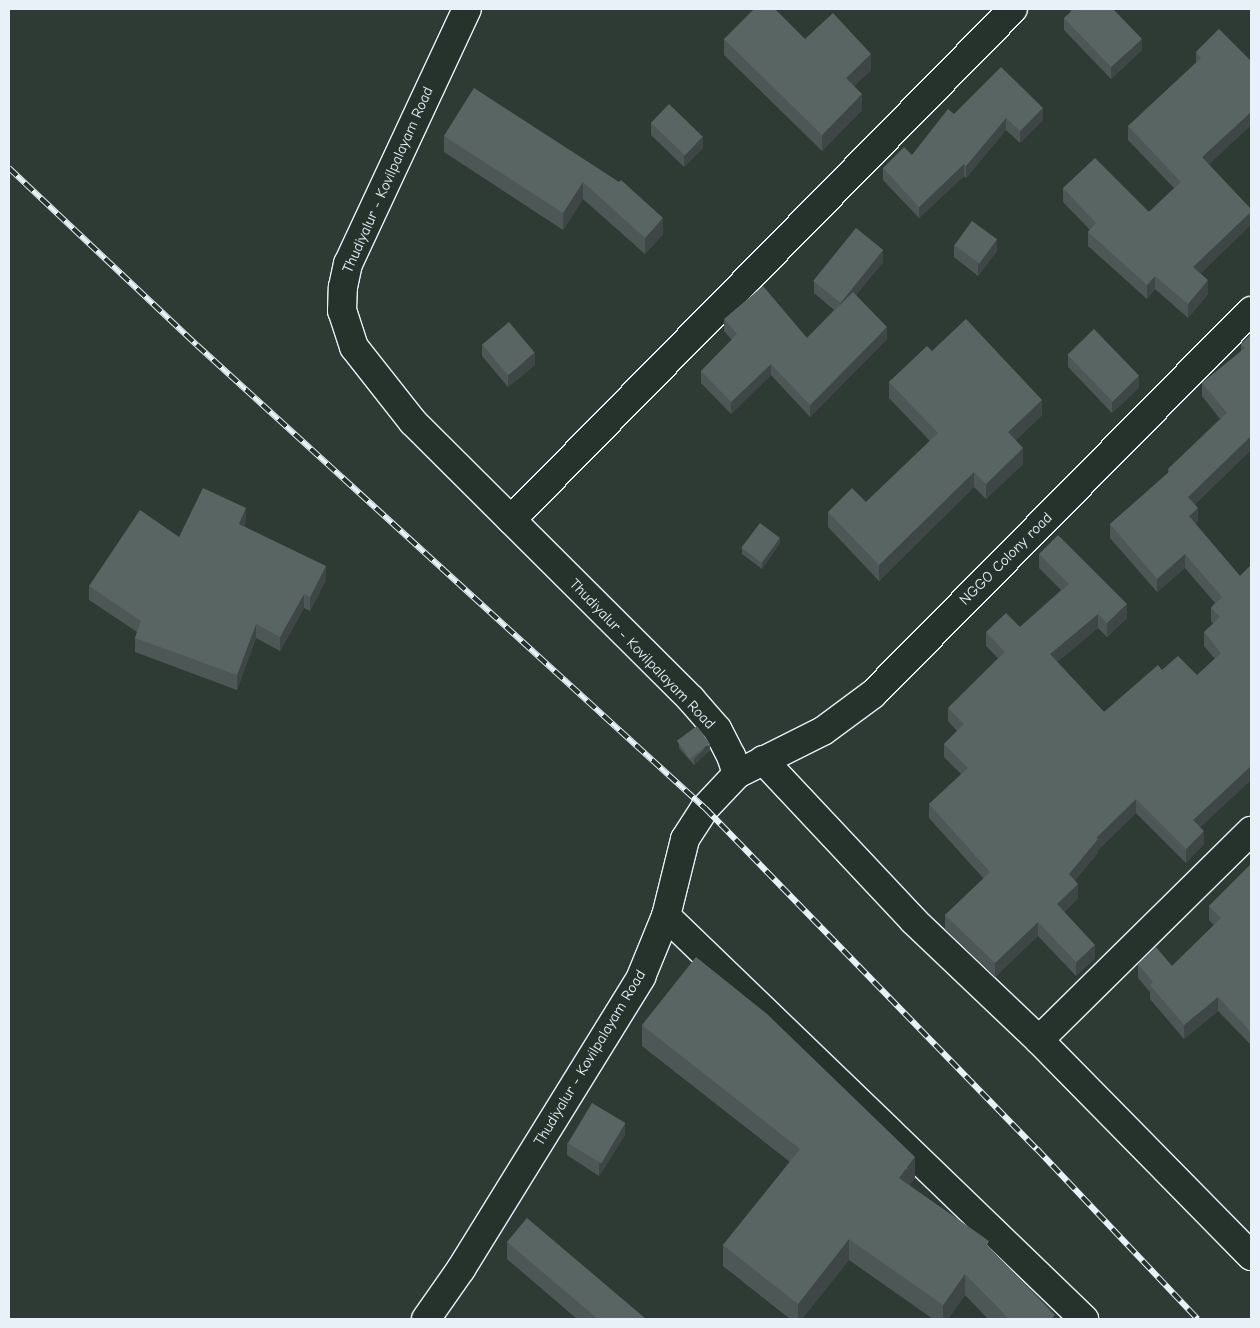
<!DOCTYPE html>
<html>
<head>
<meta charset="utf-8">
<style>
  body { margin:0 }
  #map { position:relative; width:1260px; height:1328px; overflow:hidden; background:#2e3b35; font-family:"Comic Neue",sans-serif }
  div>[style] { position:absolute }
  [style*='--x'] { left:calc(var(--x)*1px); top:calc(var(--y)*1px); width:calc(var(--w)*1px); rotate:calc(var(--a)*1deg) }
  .roads { filter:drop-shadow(1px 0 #e8f1f8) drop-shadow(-1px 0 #e8f1f8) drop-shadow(0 1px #e8f1f8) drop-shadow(0 -1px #e8f1f8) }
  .street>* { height:28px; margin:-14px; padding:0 14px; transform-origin:14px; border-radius:14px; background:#26332d }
  .secondary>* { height:28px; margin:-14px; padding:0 14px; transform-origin:14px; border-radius:14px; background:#26332d }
  .rail>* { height:5.5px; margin-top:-2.75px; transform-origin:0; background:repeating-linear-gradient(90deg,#26332d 0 11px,#e8f1f8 0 22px); box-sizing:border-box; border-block:1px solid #e8f1f8 }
  .wall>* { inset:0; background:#4d5755 }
  .shaded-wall>* { inset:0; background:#3e4745 }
  .building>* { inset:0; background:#596563; transform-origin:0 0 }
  span { translate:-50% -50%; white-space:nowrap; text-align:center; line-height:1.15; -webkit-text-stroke:5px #26332d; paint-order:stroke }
  .street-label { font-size:15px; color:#e8f1f8 }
  .frame { position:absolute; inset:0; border:10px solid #e8f1f8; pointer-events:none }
</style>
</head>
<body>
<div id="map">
  <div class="roads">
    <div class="street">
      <i style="--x:511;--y:520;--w:716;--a:-45.51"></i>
      <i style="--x:763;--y:760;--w:221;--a:46.8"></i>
      <i style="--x:914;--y:921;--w:173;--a:43.6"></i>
      <i style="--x:1039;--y:1040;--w:303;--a:45.5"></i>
      <i style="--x:666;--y:916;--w:581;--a:43.95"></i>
      <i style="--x:1039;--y:1040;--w:298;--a:-44.6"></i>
    </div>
    <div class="secondary">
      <i style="--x:737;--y:774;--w:96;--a:-26.6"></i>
      <i style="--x:823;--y:731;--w:62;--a:-36.5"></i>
      <i style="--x:873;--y:694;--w:538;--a:-45.38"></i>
      <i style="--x:426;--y:1319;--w:61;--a:-55"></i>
      <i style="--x:461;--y:1269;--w:343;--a:-58.3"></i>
      <i style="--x:641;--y:977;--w:66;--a:-67.7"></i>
      <i style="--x:666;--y:916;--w:79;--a:-76.1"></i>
      <i style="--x:685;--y:839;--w:37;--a:-57"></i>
      <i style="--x:705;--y:808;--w:47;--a:-46.7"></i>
      <i style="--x:737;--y:774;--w:19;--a:-108"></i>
      <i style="--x:731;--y:756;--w:30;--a:-117"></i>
      <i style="--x:717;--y:729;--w:40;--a:-131"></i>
      <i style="--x:691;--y:699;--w:392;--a:-135.1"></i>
      <i style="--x:413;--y:422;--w:95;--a:-128.2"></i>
      <i style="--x:354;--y:347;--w:38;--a:-108"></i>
      <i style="--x:342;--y:311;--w:24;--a:-88"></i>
      <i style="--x:343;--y:287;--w:24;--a:-78"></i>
      <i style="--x:348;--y:264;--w:281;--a:-65"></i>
    </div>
  </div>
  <div class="rail">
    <i style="--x:9;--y:168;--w:258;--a:43.3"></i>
    <i style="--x:197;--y:345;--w:687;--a:42.35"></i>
    <i style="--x:705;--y:808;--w:476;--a:45.8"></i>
    <i style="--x:1037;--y:1149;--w:234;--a:46.6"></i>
  </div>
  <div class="wall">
    <i style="clip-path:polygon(1069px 9px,1113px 9px,1142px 50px,1111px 79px,1064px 30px,1064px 18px,1071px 12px)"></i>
    <i style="clip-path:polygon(1219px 29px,1251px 125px,1209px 164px,1201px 274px,1208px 294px,1188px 318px,1155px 289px,1147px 299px,1088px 246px,1088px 232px,1090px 230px,1063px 202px,1063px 188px,1149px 212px,1174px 188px,1128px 140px,1128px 126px,1196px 63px,1196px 52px)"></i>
    <i style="clip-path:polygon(724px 39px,805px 39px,871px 70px,854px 86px,862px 110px,822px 151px,724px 55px)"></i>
    <i style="clip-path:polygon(474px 88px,663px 234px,645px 254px,583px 199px,563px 230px,444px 152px,444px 136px)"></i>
    <i style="clip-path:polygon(954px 114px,1043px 120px,1020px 143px,1006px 130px,966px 178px,964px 176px,919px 218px,883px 180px,883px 168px,912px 155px)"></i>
    <i style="clip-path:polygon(651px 123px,703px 148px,684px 167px,651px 135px)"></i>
    <i style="clip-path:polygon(954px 245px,997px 251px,978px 276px,954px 257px)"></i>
    <i style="clip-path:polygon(883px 262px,856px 295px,887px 339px,810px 417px,771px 375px,731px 414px,701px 383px,701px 371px,732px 340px,724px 331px,724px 319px,807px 338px,834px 310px,814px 293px,814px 281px)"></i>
    <i style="clip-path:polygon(1251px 334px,1251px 450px,1195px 504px,1198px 521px,1195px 524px,1240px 576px,1251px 565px,1251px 780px,1200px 827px,1204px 844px,1186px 863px,1136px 813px,1098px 850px,1098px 853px,1075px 880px,1078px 898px,1064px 912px,1095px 958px,1076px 976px,1038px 936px,995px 977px,945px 929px,945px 915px,984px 879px,929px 818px,929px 804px,961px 774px,944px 757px,944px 744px,957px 731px,948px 721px,948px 708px,998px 658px,986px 646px,986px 632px,1020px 627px,1061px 590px,1039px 568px,1039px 554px,1127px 618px,1107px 637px,1098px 628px,1057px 662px,1104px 712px,1162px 670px,1197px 675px,1215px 659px,1204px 646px,1204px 632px,1213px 624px,1211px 621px,1211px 608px,1215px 603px,1185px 568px,1157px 592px,1110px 538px,1110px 524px,1168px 474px,1168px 469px,1220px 419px,1202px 396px,1202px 383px,1241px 351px,1241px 344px)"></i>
    <i style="clip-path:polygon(482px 344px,535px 365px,508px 387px,482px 356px)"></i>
    <i style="clip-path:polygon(932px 351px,1042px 415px,1016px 440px,1023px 464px,986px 499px,974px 487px,879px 581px,828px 527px,828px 512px,866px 502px,930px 441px,889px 398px,889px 382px)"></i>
    <i style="clip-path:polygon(1068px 355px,1139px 388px,1112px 413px,1068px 367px)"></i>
    <i style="clip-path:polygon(246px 522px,244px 526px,326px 580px,310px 611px,304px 608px,280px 651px,256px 638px,237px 690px,135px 652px,135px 638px,137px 632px,89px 600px,89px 586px,179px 537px)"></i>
    <i style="clip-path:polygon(780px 543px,762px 569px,742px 554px,742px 548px)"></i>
    <i style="clip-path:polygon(679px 743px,710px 750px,694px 765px,679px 748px)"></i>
    <i style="clip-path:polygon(1251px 864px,1251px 1045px,1218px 1011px,1184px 1039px,1150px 999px,1150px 992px,1138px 978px,1138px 964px,1172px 966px,1214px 925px,1209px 920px,1209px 906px)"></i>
    <i style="clip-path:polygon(642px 1025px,915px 1178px,909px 1185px,989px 1247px,1055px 1319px,988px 1319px,965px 1295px,948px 1319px,933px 1319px,849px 1260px,802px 1319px,790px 1319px,723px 1266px,723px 1245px,790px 1162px,642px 1046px)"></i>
    <i style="clip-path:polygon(625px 1135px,599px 1176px,567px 1155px,567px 1143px)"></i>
    <i style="clip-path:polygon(507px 1242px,646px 1319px,577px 1319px,507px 1259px)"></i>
  </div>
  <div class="shaded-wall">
    <i style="clip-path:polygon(1142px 39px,1142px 50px,1111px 79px,1111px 67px)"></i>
    <i style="clip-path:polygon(871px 54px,871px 70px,846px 94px,846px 78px)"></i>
    <i style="clip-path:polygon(862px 94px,862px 110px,822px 151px,822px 135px)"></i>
    <i style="clip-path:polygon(1043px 108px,1043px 120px,1020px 143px,1020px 131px)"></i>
    <i style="clip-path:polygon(1251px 112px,1251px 125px,1202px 171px,1202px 157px)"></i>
    <i style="clip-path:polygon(1006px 118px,1006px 130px,966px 178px,966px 166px)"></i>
    <i style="clip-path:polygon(703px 137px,703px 148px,684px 167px,684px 156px)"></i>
    <i style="clip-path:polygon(964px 164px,964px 176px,919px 218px,919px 207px)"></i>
    <i style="clip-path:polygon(583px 182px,583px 199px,563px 230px,563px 213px)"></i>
    <i style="clip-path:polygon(1251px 212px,1251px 225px,1193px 281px,1193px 267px)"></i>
    <i style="clip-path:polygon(663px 218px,663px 234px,645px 254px,645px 238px)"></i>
    <i style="clip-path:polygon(997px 239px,997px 251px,978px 276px,978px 264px)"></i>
    <i style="clip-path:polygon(883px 250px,883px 262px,840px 315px,840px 304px)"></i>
    <i style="clip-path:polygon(1155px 276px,1155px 289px,1147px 299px,1147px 285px)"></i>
    <i style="clip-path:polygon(1208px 280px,1208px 294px,1188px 318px,1188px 304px)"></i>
    <i style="clip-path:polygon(887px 327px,887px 339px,810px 417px,810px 405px)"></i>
    <i style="clip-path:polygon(535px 353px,535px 365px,508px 387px,508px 375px)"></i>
    <i style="clip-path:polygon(771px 364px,771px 375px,731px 414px,731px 402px)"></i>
    <i style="clip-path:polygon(1139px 376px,1139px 388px,1112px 413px,1112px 402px)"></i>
    <i style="clip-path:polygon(1042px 400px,1042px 415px,1008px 448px,1008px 432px)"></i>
    <i style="clip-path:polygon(1251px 436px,1251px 450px,1188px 510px,1188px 497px)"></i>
    <i style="clip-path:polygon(1023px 448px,1023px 464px,986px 499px,986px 484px)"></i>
    <i style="clip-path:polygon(974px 472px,974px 487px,879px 581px,879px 565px)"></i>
    <i style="clip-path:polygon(246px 508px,246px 522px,239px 538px,239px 524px)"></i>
    <i style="clip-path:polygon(1198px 508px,1198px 521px,1189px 530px,1189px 516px)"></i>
    <i style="clip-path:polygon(780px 538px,780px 543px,762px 569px,762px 563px)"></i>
    <i style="clip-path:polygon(1185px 554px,1185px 568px,1157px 592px,1157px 579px)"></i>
    <i style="clip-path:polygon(326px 566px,326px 580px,310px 611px,310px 597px)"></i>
    <i style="clip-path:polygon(304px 594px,304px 608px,280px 651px,280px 637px)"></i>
    <i style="clip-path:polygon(1127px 604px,1127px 618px,1107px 637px,1107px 623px)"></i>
    <i style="clip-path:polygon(1098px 614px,1098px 628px,1050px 668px,1050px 654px)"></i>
    <i style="clip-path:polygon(256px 624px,256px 638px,237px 690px,237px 675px)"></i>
    <i style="clip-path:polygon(710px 744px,710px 750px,694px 765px,694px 759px)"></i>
    <i style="clip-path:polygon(1251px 766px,1251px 780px,1193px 834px,1193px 820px)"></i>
    <i style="clip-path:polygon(1136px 799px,1136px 813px,1098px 850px,1098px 853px,1069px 888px,1069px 874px,1096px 838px)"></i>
    <i style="clip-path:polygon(1204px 831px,1204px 844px,1186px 863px,1186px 849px)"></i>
    <i style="clip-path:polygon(1078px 884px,1078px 898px,1057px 918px,1057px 904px)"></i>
    <i style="clip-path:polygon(1038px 922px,1038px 936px,995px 977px,995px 963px)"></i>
    <i style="clip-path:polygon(1095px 945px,1095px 958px,1076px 976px,1076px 962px)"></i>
    <i style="clip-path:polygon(1218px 997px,1218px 1011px,1184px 1039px,1184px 1025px)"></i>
    <i style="clip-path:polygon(625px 1123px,625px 1135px,599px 1176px,599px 1164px)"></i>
    <i style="clip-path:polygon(915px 1157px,915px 1178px,899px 1199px,899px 1178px)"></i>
    <i style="clip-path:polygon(849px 1239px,849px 1260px,802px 1319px,798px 1319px,798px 1304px)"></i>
    <i style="clip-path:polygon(965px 1274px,965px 1295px,948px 1319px,943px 1319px,943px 1305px)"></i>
  </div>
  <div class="building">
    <i style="clip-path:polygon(754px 9px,775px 9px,805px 39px,833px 13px,871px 54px,846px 78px,862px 94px,822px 135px,724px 39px)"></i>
    <i style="clip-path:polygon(1074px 9px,1113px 9px,1142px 39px,1111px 67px,1064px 18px)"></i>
    <i style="clip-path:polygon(1219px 29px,1251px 61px,1251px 112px,1202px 157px,1251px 209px,1251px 212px,1193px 267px,1208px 280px,1188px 304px,1155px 276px,1147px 285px,1088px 232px,1096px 223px,1063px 188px,1095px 158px,1149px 212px,1181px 182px,1128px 126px,1201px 58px,1196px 52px)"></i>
    <i style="clip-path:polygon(1001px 67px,1043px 108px,1020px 131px,1006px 118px,966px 166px,964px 164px,919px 207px,883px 168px,904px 147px,912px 155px,948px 109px,954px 114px)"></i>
    <i style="clip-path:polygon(474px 88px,619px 182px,621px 180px,663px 218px,645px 238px,583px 182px,563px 213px,444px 136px)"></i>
    <i style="left:669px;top:104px;width:47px;height:26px;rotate:44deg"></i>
    <i style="left:972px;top:221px;width:31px;height:30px;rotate:36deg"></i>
    <i style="left:856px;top:228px;width:35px;height:68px;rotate:39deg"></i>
    <i style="clip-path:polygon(763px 286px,807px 338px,853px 292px,887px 327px,810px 405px,771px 364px,731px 402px,701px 371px,737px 334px,724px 319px)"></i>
    <i style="clip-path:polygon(966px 319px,1042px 400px,1008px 432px,1023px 448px,986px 484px,974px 472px,879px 565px,828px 512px,852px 488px,866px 502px,938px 433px,889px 382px,927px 346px,932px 351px)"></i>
    <i style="left:509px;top:322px;width:40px;height:35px;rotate:50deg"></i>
    <i style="left:1094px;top:329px;width:65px;height:37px;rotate:46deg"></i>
    <i style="clip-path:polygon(1251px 334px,1251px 436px,1188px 497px,1198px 508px,1189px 516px,1240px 576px,1251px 565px,1251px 766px,1193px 820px,1204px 831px,1186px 849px,1136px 799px,1096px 838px,1098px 839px,1069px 874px,1078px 884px,1057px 904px,1095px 945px,1076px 962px,1038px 922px,995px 963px,945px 915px,990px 872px,929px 804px,968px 768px,944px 744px,964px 724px,948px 708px,1005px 652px,986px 632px,1006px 613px,1020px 627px,1069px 584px,1039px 554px,1058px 535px,1127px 604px,1107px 623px,1098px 614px,1050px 654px,1104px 712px,1158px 665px,1162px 670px,1178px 656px,1197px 675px,1221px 653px,1204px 632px,1220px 617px,1211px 608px,1222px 597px,1185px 554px,1157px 579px,1110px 524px,1170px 471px,1168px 469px,1227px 413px,1202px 383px,1245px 348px,1241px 344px)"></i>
    <i style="clip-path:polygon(203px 488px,246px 508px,239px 524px,326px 566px,310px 597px,304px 594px,280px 637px,256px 624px,237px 675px,135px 638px,141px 621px,89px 586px,140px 510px,179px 537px)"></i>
    <i style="left:760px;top:523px;width:25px;height:31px;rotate:37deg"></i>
    <i style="left:697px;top:726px;width:22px;height:25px;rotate:54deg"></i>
    <i style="clip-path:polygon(1251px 864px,1251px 1032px,1218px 997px,1184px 1025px,1150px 985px,1153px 982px,1138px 964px,1156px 947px,1172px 966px,1221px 918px,1209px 906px)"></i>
    <i style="clip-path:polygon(696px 957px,767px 1014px,915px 1157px,899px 1178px,989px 1241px,987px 1245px,1055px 1315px,1051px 1319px,1009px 1319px,965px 1274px,943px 1305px,849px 1239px,798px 1304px,723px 1245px,800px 1149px,642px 1025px)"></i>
    <i style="left:592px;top:1103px;width:39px;height:47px;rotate:31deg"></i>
    <i style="clip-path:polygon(527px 1218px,646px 1319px,598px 1319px,507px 1242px)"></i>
  </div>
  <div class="street-label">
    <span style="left:388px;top:180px;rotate:-66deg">Thudiyalur - Kovilpalayam Road</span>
    <span style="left:1006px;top:559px;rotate:-45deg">NGGO Colony road</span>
    <span style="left:642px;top:654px;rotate:46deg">Thudiyalur - Kovilpalayam Road</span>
    <span style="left:590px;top:1058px;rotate:-59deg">Thudiyalur - Kovilpalayam Road</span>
  </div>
  <div class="frame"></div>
</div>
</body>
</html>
